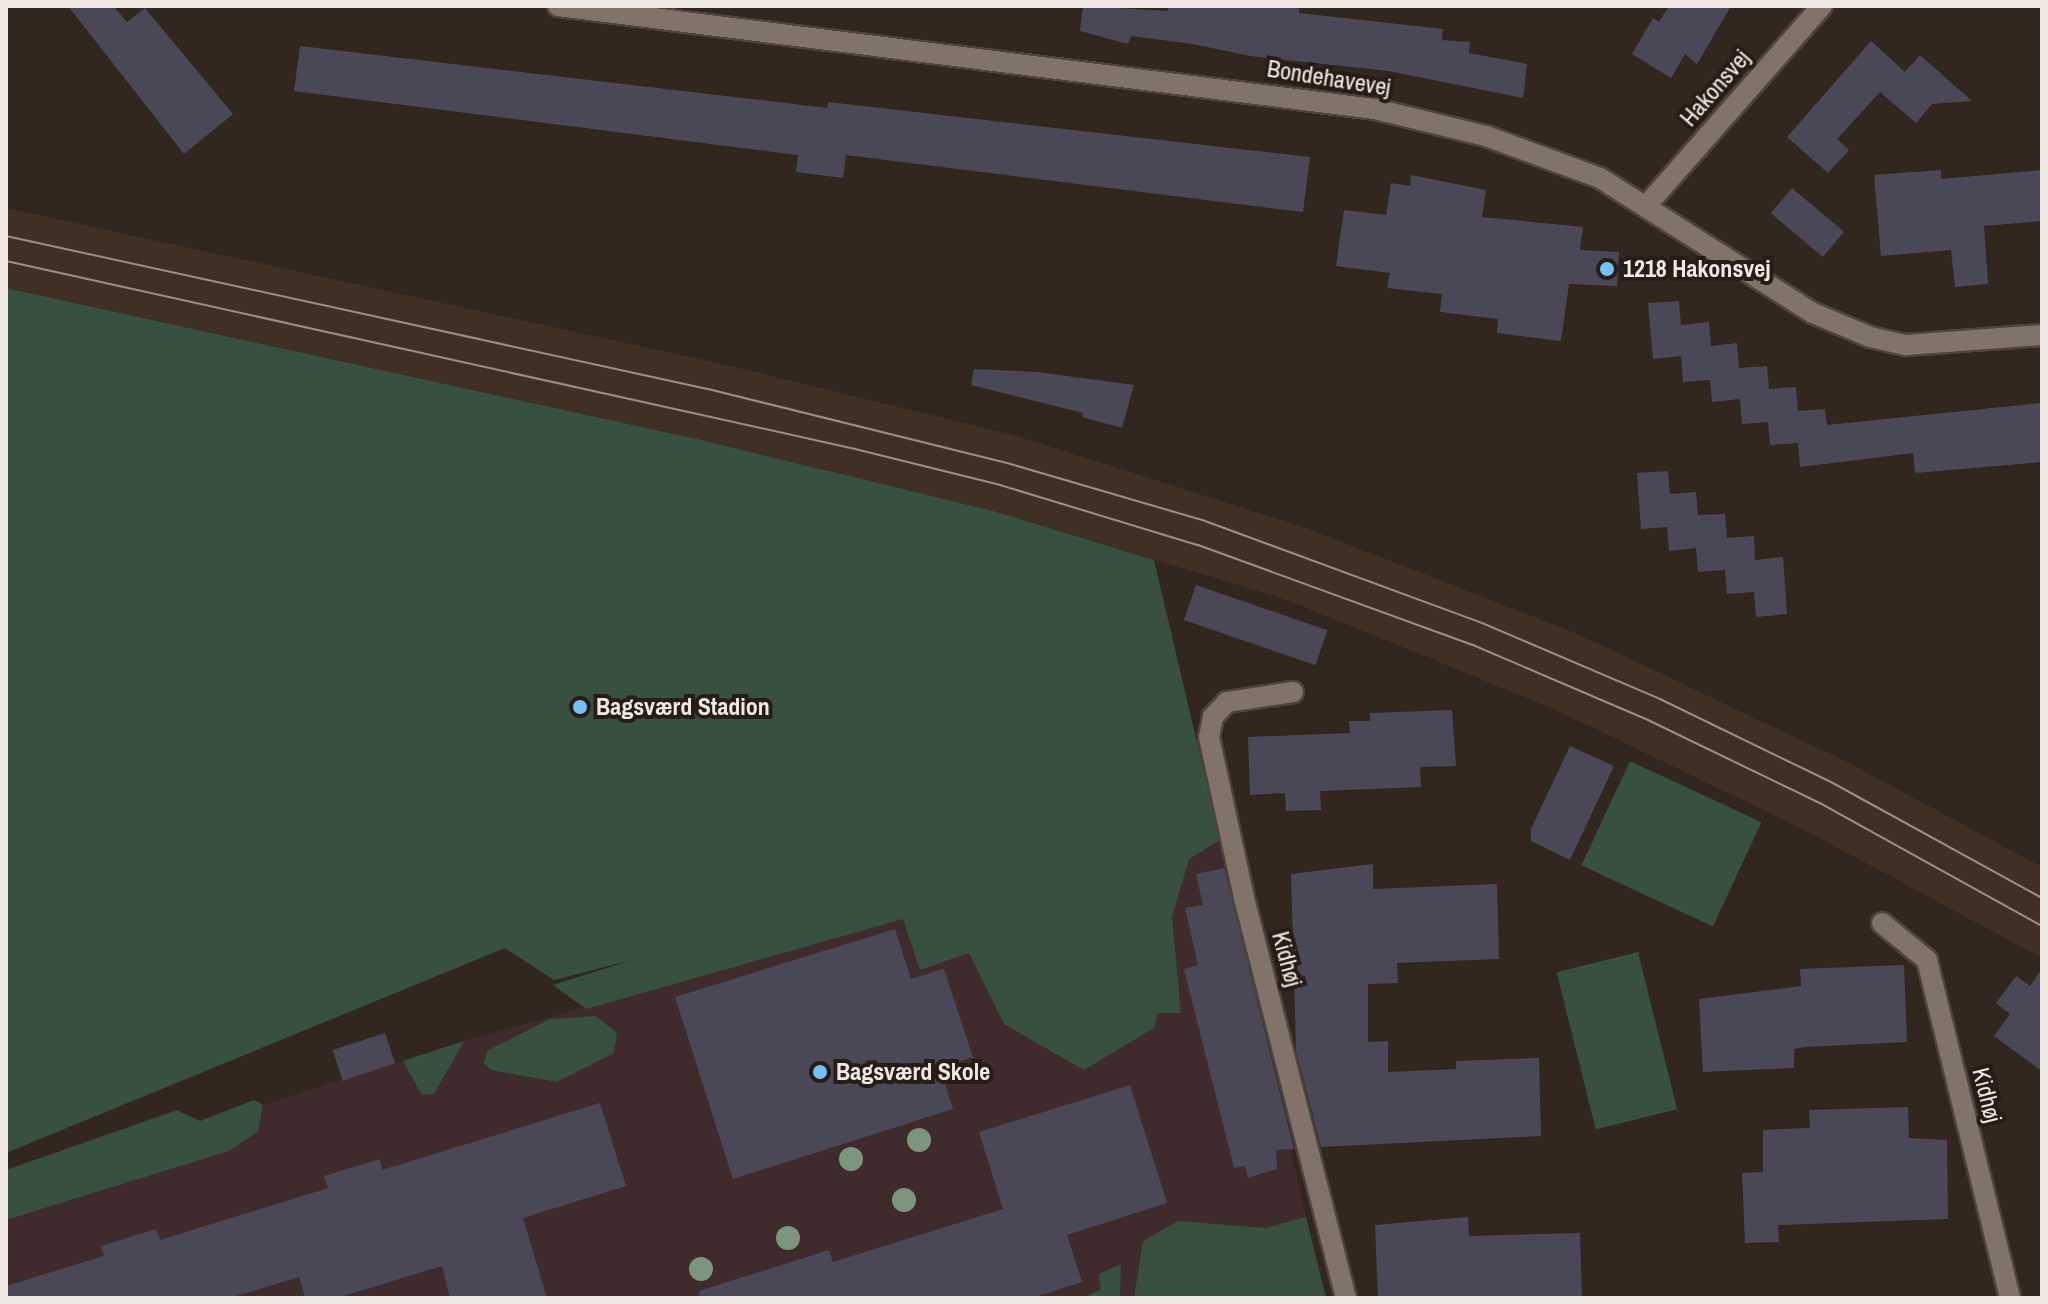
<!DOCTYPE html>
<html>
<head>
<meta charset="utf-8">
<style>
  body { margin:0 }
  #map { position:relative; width:2048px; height:1304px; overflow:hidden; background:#32271f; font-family:"Archivo Narrow",sans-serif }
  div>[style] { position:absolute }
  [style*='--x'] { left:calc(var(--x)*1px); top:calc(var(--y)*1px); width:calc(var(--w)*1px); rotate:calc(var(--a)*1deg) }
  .built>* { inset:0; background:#402f23 }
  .education>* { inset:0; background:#3f2b2b }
  .green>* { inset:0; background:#37503f; transform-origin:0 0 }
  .building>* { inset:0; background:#4a4856; transform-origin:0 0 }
  .roads { filter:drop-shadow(2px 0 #4d443d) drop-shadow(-2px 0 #4d443d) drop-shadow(0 2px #4d443d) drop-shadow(0 -2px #4d443d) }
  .street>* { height:20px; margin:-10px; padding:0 10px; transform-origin:10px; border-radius:10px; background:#817369 }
  .tram>* { height:2px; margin:-1px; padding:0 1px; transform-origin:1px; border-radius:1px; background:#99908a }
  .trees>* { width:24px; height:24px; margin:-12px; border-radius:50%; background:#7d957e }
  .dots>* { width:22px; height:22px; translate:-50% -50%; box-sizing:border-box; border:4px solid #281d16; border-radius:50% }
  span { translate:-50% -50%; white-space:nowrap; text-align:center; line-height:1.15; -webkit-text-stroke:8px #281d16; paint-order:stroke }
  .street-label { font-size:24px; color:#f0e8e3 }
  .poi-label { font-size:24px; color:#f0e8e3; font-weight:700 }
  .left { translate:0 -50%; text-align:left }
  .frame { position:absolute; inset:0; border:8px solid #f0e8e3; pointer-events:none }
</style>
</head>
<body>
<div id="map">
  <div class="built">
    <i style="clip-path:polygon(6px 208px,713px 362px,1014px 435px,1309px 529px,1580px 635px,1847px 762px,2042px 867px,2042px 958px,1803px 829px,1554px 709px,1285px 599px,993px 511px,697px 439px,6px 288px)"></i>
  </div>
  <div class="education">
    <i style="clip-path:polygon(1217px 830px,1325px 1298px,6px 1298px,6px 1220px,229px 1151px,258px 1132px,263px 1105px,464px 1041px)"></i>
  </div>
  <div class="green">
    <i style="clip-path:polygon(6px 288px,697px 439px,993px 511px,1154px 560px,1220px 840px,1189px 859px,1172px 917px,1181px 1013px,1158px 1013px,1154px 1028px,1084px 1070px,1004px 1024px,969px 953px,920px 970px,903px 919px,586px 1009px,553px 985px,632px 960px,554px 980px,505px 948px,6px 1153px)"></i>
    <i style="left:1630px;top:761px;width:145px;height:115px;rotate:25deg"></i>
    <i style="left:1638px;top:952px;width:162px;height:84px;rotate:76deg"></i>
    <i style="clip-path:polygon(596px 1016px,617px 1033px,614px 1053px,557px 1082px,491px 1070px,484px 1063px,487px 1051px,550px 1019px)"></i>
    <i style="clip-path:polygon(464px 1041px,434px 1094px,422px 1095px,403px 1061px)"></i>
    <i style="clip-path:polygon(254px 1100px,263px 1105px,258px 1132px,229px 1151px,6px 1220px,6px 1170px,177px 1110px,200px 1121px)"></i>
    <i style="clip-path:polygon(1306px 1217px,1326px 1298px,1134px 1298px,1143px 1241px,1178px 1221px,1265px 1228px)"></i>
    <i style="clip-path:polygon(1121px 1264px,1120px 1298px,1084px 1298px,1101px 1289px,1099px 1274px)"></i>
  </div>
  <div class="building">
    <i style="clip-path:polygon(68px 6px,113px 6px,127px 22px,145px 8px,233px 114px,184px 154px)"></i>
    <i style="clip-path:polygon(1083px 6px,1168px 11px,1168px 6px,1283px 6px,1299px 8px,1299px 13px,1443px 29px,1442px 40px,1470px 42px,1469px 53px,1527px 64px,1523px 98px,1389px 71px,1250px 56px,1193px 44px,1131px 36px,1128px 44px,1080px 31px)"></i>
    <i style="clip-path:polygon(1669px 6px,1731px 6px,1697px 64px,1685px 54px,1671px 78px,1632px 54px,1653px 18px,1659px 22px)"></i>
    <i style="clip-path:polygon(1871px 41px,1905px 72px,1920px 55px,1972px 101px,1932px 104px,1916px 123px,1880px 92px,1837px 139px,1849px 150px,1828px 173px,1787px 137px)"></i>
    <i style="clip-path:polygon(300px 46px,827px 108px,828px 102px,1310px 157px,1303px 212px,846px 155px,843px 178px,796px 172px,798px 155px,294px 91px)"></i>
    <i style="clip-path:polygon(1941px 170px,1941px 179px,2042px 170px,2042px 221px,1984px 226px,1988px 284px,1955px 287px,1951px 250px,1881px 256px,1874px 175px)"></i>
    <i style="clip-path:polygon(1411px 175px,1486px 190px,1482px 217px,1583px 227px,1580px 250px,1619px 252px,1617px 286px,1569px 284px,1561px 341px,1497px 333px,1498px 319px,1440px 312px,1442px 294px,1387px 288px,1390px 273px,1336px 266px,1344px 210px,1386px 215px,1391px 183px,1410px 186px)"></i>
    <i style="left:1792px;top:188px;width:68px;height:33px;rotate:40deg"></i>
    <i style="clip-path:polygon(1679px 301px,1681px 325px,1709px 322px,1711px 346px,1737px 343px,1739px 368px,1767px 366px,1769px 389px,1796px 387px,1798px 411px,1825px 409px,1827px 425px,2042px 403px,2042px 462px,1915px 473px,1913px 453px,1800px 467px,1798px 443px,1770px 445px,1768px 422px,1742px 424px,1740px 399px,1712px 402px,1710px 380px,1683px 382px,1681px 356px,1653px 359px,1648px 303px)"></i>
    <i style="clip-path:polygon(974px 369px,1037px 372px,1134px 385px,1122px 428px,1082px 417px,1083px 413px,971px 385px)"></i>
    <i style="clip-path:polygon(1668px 471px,1670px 494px,1696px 492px,1698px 515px,1725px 514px,1727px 538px,1754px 536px,1755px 560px,1783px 557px,1787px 614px,1756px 617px,1754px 592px,1727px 594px,1725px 570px,1698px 572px,1696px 548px,1669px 551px,1667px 527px,1641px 529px,1637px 473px)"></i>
    <i style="left:1196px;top:585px;width:139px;height:37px;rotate:19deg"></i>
    <i style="clip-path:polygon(1452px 710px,1456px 766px,1420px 767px,1421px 787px,1320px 791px,1321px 810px,1286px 811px,1285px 793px,1250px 795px,1248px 737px,1350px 733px,1349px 721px,1370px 721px,1370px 713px)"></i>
    <i style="clip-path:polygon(1570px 746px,1614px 766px,1570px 860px,1531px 841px,1531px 829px)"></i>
    <i style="clip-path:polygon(1373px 864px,1373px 889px,1497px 884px,1499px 959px,1397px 963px,1398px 983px,1368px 984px,1368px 1042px,1388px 1041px,1388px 1072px,1456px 1069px,1456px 1061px,1539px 1058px,1541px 1136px,1321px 1147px,1296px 1050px,1291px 874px)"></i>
    <i style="clip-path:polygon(1224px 868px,1294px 1149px,1276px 1150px,1277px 1169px,1248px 1178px,1245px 1166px,1234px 1168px,1184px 969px,1198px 965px,1185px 908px,1203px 905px,1196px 874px)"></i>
    <i style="clip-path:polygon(895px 929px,911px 979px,944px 969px,973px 1057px,940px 1068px,953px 1109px,733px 1179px,675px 997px)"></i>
    <i style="clip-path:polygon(1904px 965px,1907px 1042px,1806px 1047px,1794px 1049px,1794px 1068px,1703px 1072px,1699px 999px,1801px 986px,1800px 969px)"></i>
    <i style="clip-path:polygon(2042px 969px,2042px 1071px,1994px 1036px,2010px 1014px,1996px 1003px,2016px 976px,2030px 986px)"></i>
    <i style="left:385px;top:1033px;width:32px;height:55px;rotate:72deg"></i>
    <i style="clip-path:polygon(1130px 1085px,1167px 1203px,1067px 1235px,1082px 1282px,1031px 1298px,700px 1298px,699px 1291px,829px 1250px,833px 1262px,1003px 1209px,979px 1132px)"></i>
    <i style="clip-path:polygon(600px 1103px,626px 1186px,523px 1218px,547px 1298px,450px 1298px,442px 1266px,337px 1298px,305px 1298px,299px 1277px,230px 1298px,6px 1298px,6px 1286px,104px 1256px,101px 1246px,156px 1229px,160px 1240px,328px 1188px,324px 1176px,380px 1159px,382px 1170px)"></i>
    <i style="clip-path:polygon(1908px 1107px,1909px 1138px,1947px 1140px,1948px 1219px,1778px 1225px,1779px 1242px,1745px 1243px,1742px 1173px,1763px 1172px,1763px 1130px,1810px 1128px,1809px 1110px)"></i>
    <i style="clip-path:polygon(1468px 1217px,1469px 1236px,1580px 1233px,1582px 1298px,1378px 1298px,1375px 1225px)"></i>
  </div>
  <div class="roads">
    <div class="street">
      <i style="--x:558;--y:6;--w:823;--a:7.19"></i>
      <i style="--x:1375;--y:109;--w:114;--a:13.7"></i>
      <i style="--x:1486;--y:136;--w:121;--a:20.2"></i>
      <i style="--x:1600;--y:178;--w:252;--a:32.4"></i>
      <i style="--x:1813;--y:313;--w:62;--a:22.8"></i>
      <i style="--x:1870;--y:337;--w:37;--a:13"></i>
      <i style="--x:1906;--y:345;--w:136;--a:-4.2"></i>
      <i style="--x:1647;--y:205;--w:265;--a:-48.7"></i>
      <i style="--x:1293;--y:692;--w:67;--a:171.4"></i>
      <i style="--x:1227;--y:702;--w:21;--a:133"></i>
      <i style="--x:1213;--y:717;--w:20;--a:101"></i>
      <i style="--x:1209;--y:737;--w:165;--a:77.7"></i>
      <i style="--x:1244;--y:898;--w:413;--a:75.7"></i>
      <i style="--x:1882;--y:923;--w:58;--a:39.4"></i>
      <i style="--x:1927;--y:960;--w:348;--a:76.2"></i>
    </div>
  </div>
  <div class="tram">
    <i style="--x:6;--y:236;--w:718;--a:12.3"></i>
    <i style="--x:708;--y:389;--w:308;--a:13.9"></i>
    <i style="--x:1007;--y:463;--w:206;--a:16.3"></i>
    <i style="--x:1205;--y:521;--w:295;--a:20.2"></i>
    <i style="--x:1482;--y:623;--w:194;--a:23.1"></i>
    <i style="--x:1660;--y:699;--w:190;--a:25.9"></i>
    <i style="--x:1831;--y:782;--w:241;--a:28.8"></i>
    <i style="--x:6;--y:261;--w:865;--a:12.48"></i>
    <i style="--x:851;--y:448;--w:154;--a:13.9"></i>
    <i style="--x:1000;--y:485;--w:207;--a:16.9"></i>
    <i style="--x:1198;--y:545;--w:293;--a:20"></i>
    <i style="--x:1473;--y:645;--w:193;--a:23.2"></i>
    <i style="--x:1650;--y:721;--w:189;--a:25.8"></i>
    <i style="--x:1820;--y:803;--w:254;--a:29"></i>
  </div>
  <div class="trees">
    <i style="left:919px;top:1140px"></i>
    <i style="left:851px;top:1159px"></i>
    <i style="left:904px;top:1200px"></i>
    <i style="left:788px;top:1238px"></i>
    <i style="left:701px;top:1269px"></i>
  </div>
  <div class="dots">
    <i style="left:1607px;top:269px;background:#73c1f5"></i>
    <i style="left:580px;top:707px;background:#73c1f5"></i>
    <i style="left:820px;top:1072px;background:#73c1f5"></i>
  </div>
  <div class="street-label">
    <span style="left:1329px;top:78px;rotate:9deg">Bondehavevej</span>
    <span style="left:1715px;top:88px;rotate:-49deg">Hakonsvej</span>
    <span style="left:1287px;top:959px;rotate:75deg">Kidhøj</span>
    <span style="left:1987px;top:1095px;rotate:76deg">Kidhøj</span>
  </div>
  <div class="poi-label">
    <span class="left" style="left:1623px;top:269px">1218 Hakonsvej</span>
    <span class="left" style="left:596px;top:707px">Bagsværd Stadion</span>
    <span class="left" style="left:836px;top:1072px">Bagsværd Skole</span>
  </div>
  <div class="frame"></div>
</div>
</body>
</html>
